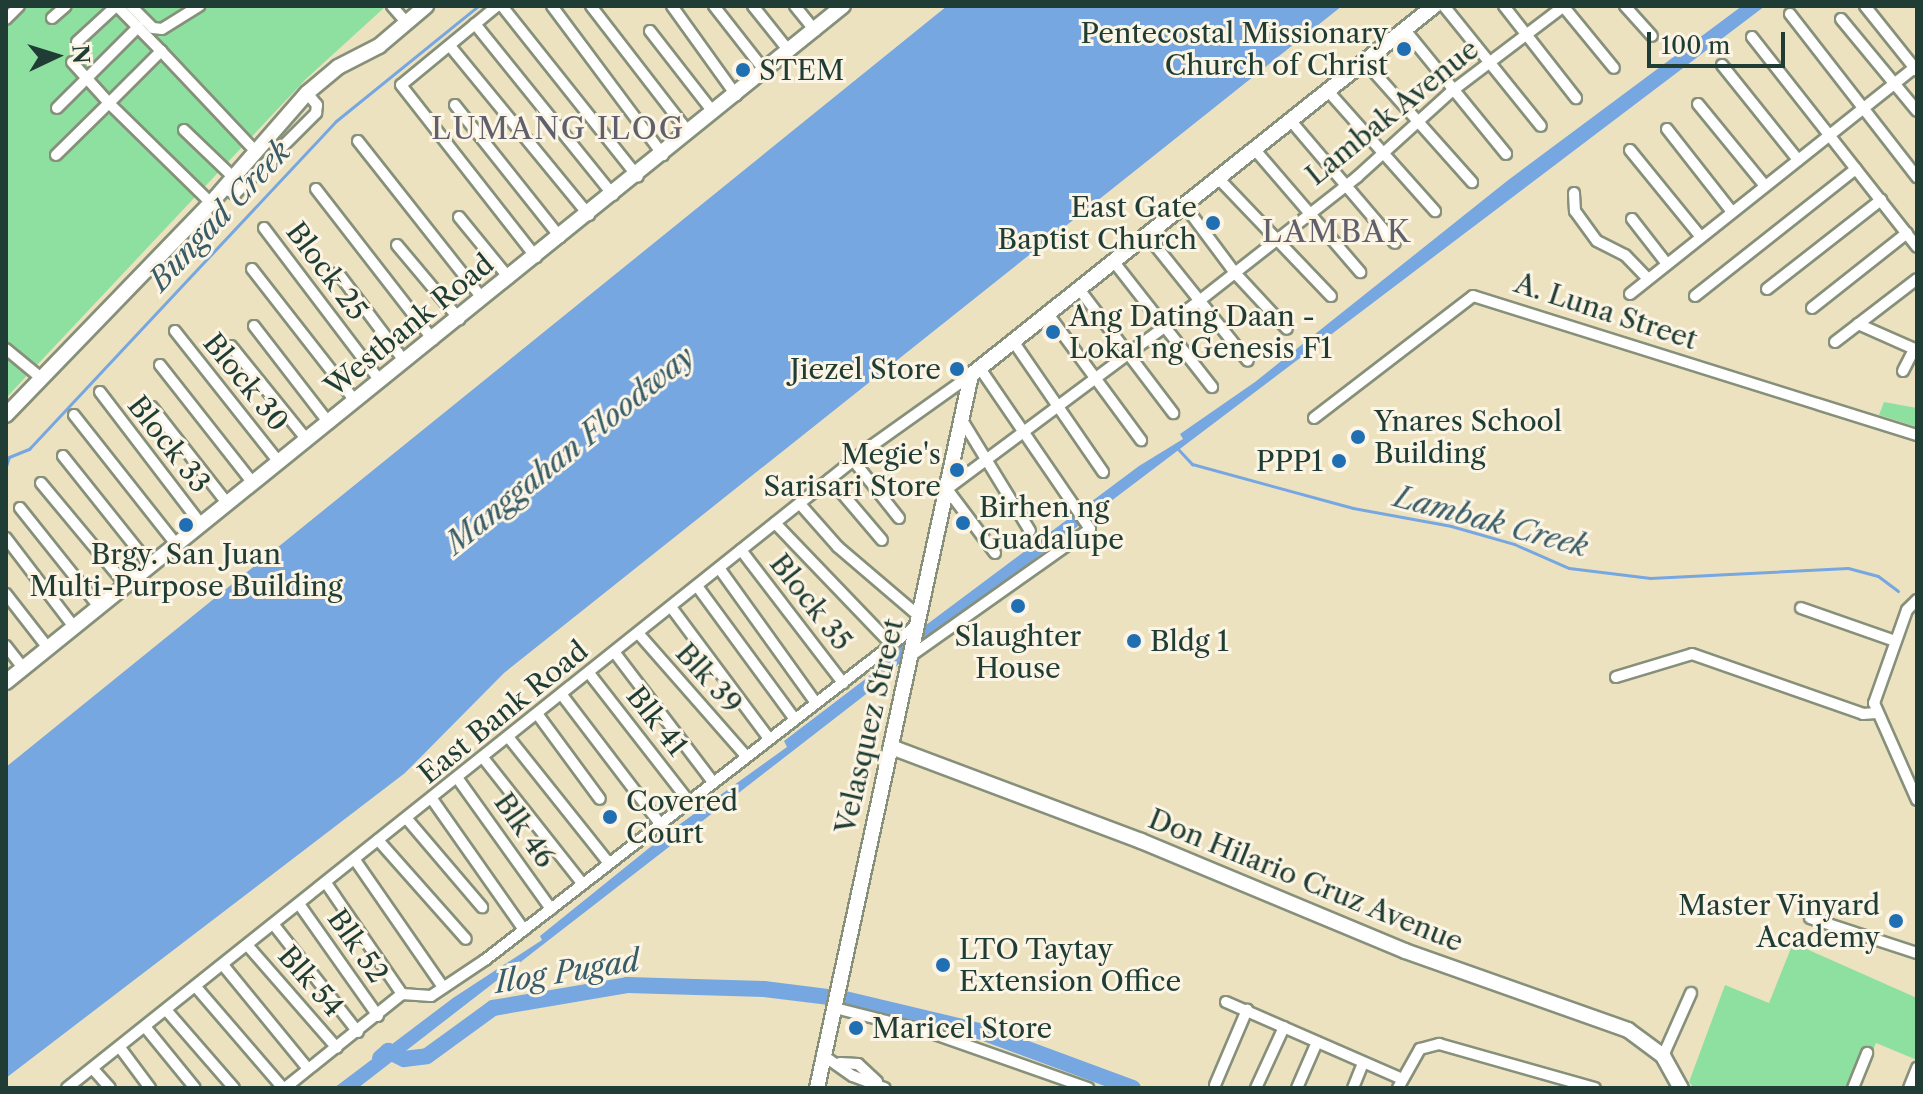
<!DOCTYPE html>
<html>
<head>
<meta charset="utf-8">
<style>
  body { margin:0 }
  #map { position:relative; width:1923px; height:1094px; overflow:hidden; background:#ede2c0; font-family:"Libre Caslon Text",serif }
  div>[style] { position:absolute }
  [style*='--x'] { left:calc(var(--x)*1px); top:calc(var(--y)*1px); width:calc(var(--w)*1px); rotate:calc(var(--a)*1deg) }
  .green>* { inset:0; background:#8de0a0 }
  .water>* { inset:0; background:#77a7e1 }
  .stream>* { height:3px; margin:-1.5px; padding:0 1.5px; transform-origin:1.5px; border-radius:1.5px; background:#77a7e1 }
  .river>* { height:16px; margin:-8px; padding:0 8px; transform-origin:8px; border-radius:8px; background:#77a7e1 }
  .roads { filter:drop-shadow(2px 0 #86907a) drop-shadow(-2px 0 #86907a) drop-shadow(0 2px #86907a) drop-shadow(0 -2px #86907a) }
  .street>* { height:10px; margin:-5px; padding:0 5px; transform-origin:5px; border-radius:5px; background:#fff }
  .secondary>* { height:14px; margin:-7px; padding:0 7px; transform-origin:7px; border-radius:7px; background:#fff }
  .dots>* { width:22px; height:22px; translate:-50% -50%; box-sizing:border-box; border:4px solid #fcf5e5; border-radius:50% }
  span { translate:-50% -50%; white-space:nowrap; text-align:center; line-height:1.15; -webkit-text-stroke:6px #fcf5e5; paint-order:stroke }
  .poi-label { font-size:28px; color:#1f3d34 }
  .right { translate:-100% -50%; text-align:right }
  .left { translate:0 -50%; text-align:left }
  .street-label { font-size:28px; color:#1f3d34 }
  .neighbourhood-label { font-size:30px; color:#5f606c; letter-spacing:2px }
  .water-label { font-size:30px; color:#395d68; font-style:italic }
  .frame { position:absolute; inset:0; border:8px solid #1f3d34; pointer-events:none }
  .north { position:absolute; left:16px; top:16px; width:80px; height:80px; -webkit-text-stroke:6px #fcf5e5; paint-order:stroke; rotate:86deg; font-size:22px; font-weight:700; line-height:32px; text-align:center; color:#1f3d34 }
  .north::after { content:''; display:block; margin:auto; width:28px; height:36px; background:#1f3d34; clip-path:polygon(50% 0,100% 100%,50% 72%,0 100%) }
  .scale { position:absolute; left:1647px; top:32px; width:138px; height:36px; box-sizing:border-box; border:4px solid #1f3d34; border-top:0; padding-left:10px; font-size:24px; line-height:28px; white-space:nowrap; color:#1f3d34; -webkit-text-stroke:6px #fcf5e5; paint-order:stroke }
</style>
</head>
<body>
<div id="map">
  <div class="green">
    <i style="clip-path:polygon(6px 6px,386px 6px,306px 79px,6px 398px)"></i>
    <i style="clip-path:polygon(1884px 402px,1917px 408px,1917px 427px,1879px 415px)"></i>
    <i style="clip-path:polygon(1793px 943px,1917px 998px,1917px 1060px,1876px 1043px,1858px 1088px,1694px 1088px,1689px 1082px,1725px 985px,1769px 1003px)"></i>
  </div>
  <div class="water">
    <i style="clip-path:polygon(947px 6px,1342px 6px,504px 673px,405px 773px,6px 1078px,6px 767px)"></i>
    <i style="clip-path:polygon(1742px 6px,1765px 6px,909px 654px,874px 688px,358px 1088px,334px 1088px,453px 998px,542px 940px,540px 936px,669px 832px,787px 747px,784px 741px,868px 677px,902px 643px,1139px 466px,1183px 439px,1180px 434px,1255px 382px,1507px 181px)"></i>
  </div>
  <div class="stream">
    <i style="--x:1178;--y:449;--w:21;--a:47"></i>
    <i style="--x:1192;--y:464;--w:167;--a:15.3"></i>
    <i style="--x:1353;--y:508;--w:100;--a:10.4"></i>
    <i style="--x:1451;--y:526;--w:66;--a:15.9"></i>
    <i style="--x:1514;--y:544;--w:60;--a:23.6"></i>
    <i style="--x:1569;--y:568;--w:82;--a:7"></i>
    <i style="--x:1650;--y:578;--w:198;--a:-2.9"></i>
    <i style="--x:1848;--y:568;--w:31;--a:15"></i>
    <i style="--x:1878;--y:576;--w:25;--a:37"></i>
    <i style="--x:6;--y:466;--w:9;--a:-72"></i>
    <i style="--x:9;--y:457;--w:22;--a:-22"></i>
    <i style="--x:29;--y:449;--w:449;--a:-46.9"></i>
    <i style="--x:336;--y:121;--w:183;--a:-39"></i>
  </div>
  <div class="river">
    <i style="--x:845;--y:999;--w:138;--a:13.4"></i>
    <i style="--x:979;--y:1031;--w:164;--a:20.3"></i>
    <i style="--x:380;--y:1058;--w:11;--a:-41"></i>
    <i style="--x:388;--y:1051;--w:18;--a:27"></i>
    <i style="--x:404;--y:1059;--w:23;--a:-7"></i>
    <i style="--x:427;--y:1056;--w:82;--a:-36"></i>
    <i style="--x:493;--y:1008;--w:136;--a:-9.7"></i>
    <i style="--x:627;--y:985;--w:137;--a:1.7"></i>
    <i style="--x:764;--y:989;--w:64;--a:7.1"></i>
  </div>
  <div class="roads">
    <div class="street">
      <i style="--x:117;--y:6;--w:63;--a:45.6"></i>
      <i style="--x:131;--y:6;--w:31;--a:45"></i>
      <i style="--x:153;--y:28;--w:9;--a:6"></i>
      <i style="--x:162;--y:29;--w:44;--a:-31.9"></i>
      <i style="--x:392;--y:6;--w:20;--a:49"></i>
      <i style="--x:497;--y:6;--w:124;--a:140.5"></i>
      <i style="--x:401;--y:85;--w:219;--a:51.9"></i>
      <i style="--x:502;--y:6;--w:218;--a:51.5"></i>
      <i style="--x:552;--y:6;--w:186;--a:53.3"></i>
      <i style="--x:591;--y:6;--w:160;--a:52.3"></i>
      <i style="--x:672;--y:6;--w:110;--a:54.3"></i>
      <i style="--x:714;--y:6;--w:83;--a:51.9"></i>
      <i style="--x:753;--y:6;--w:58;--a:51.3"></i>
      <i style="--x:795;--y:6;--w:32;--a:51"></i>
      <i style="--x:1444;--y:6;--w:154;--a:51.1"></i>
      <i style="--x:1504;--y:6;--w:117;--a:52"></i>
      <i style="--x:1563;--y:6;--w:80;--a:50.6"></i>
      <i style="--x:1625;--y:6;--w:40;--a:48"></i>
      <i style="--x:1865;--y:6;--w:83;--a:51.3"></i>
      <i style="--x:1790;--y:14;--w:207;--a:52.1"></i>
      <i style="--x:52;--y:18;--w:18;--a:-41"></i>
      <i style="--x:6;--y:19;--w:18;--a:-45"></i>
      <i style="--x:1841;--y:19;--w:119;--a:50.4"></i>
      <i style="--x:475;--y:24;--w:220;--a:51.1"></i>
      <i style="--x:1405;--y:30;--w:160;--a:50.8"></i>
      <i style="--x:650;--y:31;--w:103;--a:52.1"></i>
      <i style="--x:1752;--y:37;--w:267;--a:51.8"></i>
      <i style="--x:77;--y:42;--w:53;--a:-42.7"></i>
      <i style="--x:450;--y:46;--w:219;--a:50.6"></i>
      <i style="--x:1365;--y:62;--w:161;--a:48.3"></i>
      <i style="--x:1722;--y:65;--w:122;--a:51.3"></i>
      <i style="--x:1328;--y:91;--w:161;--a:48.3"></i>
      <i style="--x:1698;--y:104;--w:106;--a:50.7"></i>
      <i style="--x:455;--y:105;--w:169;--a:51.5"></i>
      <i style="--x:57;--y:108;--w:115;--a:-45"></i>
      <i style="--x:1291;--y:121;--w:160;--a:49.6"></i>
      <i style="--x:1667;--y:129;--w:105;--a:51.9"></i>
      <i style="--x:184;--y:130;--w:69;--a:43.8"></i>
      <i style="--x:358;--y:141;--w:201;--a:51.7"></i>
      <i style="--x:1630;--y:150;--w:112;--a:50.8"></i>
      <i style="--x:1256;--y:151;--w:160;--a:49.3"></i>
      <i style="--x:56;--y:155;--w:74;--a:-44.5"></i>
      <i style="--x:109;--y:103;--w:55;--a:-132.1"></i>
      <i style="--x:1219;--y:179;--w:162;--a:46.3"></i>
      <i style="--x:224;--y:188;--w:13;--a:29"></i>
      <i style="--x:235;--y:194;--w:115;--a:-45"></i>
      <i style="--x:316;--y:113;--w:8;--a:-83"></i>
      <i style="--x:317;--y:105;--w:16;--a:-130"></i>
      <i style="--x:316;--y:189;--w:191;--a:52.2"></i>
      <i style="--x:1574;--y:193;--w:18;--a:87"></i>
      <i style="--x:1575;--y:211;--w:37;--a:54"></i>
      <i style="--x:1597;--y:241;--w:31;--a:27"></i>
      <i style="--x:1625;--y:255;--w:33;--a:46"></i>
      <i style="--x:211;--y:203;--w:143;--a:-135.6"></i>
      <i style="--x:109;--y:103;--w:74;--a:-45"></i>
      <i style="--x:161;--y:51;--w:140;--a:46.7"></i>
      <i style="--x:1185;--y:206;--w:84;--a:53.3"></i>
      <i style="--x:1235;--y:273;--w:76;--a:47.1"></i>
      <i style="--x:459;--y:217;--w:79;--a:50.7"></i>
      <i style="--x:1632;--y:219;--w:57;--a:52.1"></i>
      <i style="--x:264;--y:228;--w:192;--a:52.8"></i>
      <i style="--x:1147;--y:235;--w:161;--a:51.3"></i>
      <i style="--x:397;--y:245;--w:97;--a:50"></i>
      <i style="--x:1114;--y:262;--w:159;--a:51.9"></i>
      <i style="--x:252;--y:269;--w:167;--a:52"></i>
      <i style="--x:338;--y:273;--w:111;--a:53"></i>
      <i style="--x:1079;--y:289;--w:156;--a:52.8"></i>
      <i style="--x:1767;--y:289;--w:145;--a:-38"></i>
      <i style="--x:1630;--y:294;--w:367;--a:-38.5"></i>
      <i style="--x:1695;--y:296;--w:205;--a:-38.3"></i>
      <i style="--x:1812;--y:308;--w:121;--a:-38.3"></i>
      <i style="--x:1048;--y:314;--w:157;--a:53.6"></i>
      <i style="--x:1858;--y:324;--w:64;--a:23.8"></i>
      <i style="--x:254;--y:326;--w:123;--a:52.3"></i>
      <i style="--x:175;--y:331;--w:167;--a:51.6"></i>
      <i style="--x:1013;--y:341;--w:159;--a:55.5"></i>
      <i style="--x:1835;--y:342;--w:103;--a:-37.5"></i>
      <i style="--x:231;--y:346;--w:121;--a:51"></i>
      <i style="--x:6;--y:349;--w:45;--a:39.6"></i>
      <i style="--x:160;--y:365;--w:150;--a:51.8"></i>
      <i style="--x:1903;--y:371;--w:25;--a:-63"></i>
      <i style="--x:100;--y:392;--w:166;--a:52.6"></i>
      <i style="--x:152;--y:407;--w:122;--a:52"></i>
      <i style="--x:74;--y:415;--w:164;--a:51.7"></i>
      <i style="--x:1314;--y:418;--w:200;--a:-37.5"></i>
      <i style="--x:1473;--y:296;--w:465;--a:17.4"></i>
      <i style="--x:962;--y:420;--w:130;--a:58.5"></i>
      <i style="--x:63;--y:456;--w:139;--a:51.4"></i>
      <i style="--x:853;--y:460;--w:74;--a:51.6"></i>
      <i style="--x:830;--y:479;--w:80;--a:49.6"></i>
      <i style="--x:41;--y:483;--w:133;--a:50.2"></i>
      <i style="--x:800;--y:504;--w:57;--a:48.5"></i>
      <i style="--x:838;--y:547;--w:108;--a:40.5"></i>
      <i style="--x:20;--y:508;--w:127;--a:51.4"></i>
      <i style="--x:775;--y:523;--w:168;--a:46.2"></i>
      <i style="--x:6;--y:538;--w:112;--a:52.6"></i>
      <i style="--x:741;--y:550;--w:168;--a:52.5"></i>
      <i style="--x:995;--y:553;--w:80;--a:-126.9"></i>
      <i style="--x:947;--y:489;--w:314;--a:-36.7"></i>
      <i style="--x:1199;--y:301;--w:201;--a:-38.1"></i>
      <i style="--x:1357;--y:177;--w:128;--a:-42.2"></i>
      <i style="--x:1452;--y:91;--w:141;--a:-37.2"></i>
      <i style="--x:719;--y:568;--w:166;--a:54.3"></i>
      <i style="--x:697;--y:586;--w:164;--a:53.7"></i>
      <i style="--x:6;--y:594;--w:68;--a:52.1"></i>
      <i style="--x:1917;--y:600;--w:14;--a:135"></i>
      <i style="--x:1907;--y:610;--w:99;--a:109.5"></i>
      <i style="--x:1874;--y:703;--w:106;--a:66.1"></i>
      <i style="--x:671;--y:607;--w:162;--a:53.3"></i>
      <i style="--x:1801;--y:608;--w:100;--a:19.3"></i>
      <i style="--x:638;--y:633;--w:162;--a:48.7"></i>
      <i style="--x:6;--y:646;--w:28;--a:52"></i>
      <i style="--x:615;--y:653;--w:161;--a:52.8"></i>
      <i style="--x:912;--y:655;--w:218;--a:-35.3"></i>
      <i style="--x:1090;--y:529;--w:196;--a:-124.4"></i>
      <i style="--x:589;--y:673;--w:160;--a:52.1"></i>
      <i style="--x:1616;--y:677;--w:79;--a:-16.8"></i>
      <i style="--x:1692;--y:654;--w:181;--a:19.3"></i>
      <i style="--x:1863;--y:714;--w:13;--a:-4"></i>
      <i style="--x:562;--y:695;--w:158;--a:52.7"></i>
      <i style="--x:538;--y:715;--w:104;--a:53.6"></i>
      <i style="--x:509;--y:738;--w:159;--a:51.4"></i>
      <i style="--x:484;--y:759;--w:158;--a:51.7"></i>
      <i style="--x:458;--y:779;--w:160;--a:54.4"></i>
      <i style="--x:432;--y:799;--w:160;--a:54.9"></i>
      <i style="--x:407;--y:819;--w:116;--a:49.6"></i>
      <i style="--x:378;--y:840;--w:132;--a:48.4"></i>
      <i style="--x:355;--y:860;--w:155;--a:55.3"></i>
      <i style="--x:326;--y:883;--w:135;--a:55.6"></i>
      <i style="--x:299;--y:904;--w:137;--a:54.8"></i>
      <i style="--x:1810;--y:918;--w:113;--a:18.1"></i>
      <i style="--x:274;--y:925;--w:136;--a:51.9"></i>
      <i style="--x:248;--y:946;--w:135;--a:48.9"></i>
      <i style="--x:223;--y:965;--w:134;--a:50.7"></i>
      <i style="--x:196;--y:987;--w:133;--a:49.3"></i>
      <i style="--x:402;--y:994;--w:29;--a:4"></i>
      <i style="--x:431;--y:996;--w:65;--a:-33.7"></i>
      <i style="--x:485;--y:960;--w:547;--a:-37.79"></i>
      <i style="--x:1226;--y:1002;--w:192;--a:23.6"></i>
      <i style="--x:835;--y:1008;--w:97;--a:14.3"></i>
      <i style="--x:929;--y:1032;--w:169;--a:19.4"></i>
      <i style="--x:167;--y:1011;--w:102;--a:49"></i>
      <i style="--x:146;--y:1028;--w:77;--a:50.8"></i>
      <i style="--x:121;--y:1049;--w:49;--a:53.4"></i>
      <i style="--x:824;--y:1056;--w:35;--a:35"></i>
      <i style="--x:853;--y:1076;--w:34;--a:21"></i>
      <i style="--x:1663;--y:1056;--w:69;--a:-66"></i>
      <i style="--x:840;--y:1063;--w:18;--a:3"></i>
      <i style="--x:858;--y:1064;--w:26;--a:43"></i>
      <i style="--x:93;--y:1069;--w:25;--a:48"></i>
      <i style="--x:1215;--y:1085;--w:82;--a:-66.9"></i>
      <i style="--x:67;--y:1088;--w:1027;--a:-38.6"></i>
      <i style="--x:870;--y:447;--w:124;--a:-35.5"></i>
      <i style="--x:285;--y:1088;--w:150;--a:-38.8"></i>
      <i style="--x:1256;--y:1088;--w:67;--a:-65.3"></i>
      <i style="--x:1297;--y:1088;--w:50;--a:-66.5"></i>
      <i style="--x:1353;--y:1088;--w:27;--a:-68"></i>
      <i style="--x:1398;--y:1088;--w:45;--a:-60.6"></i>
      <i style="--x:1420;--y:1049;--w:20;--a:-15"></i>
      <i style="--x:1439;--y:1044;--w:162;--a:15.8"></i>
      <i style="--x:1853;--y:1088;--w:38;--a:-68"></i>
      <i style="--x:1909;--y:1088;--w:22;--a:-68"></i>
    </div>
    <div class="secondary">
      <i style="--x:6;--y:415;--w:295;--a:-46"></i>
      <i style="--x:211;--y:203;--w:146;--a:-48.9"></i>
      <i style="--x:307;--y:93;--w:40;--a:-40"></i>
      <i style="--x:338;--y:67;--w:46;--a:-27.1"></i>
      <i style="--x:379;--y:46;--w:62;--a:-40.4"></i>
      <i style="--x:6;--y:682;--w:1076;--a:-38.93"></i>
      <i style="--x:891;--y:747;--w:267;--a:20.6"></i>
      <i style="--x:1141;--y:841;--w:286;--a:22.6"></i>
      <i style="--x:1405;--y:951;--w:237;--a:19.5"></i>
      <i style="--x:1628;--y:1030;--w:44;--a:36.6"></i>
      <i style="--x:1663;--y:1056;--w:37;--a:61"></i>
      <i style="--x:817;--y:1088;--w:729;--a:-77.81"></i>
      <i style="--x:971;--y:375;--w:592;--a:-38.55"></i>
    </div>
  </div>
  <div class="dots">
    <i style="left:1404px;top:49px;background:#1f6fb2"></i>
    <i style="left:743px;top:70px;background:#1f6fb2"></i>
    <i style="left:1213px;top:223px;background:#1f6fb2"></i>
    <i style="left:1053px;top:332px;background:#1f6fb2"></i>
    <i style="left:957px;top:369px;background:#1f6fb2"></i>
    <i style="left:1358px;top:437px;background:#1f6fb2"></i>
    <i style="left:1339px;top:461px;background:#1f6fb2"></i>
    <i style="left:957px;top:470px;background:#1f6fb2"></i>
    <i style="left:963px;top:523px;background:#1f6fb2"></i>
    <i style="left:186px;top:525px;background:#1f6fb2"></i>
    <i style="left:1018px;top:606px;background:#1f6fb2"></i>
    <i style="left:1134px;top:641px;background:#1f6fb2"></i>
    <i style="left:610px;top:817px;background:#1f6fb2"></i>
    <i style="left:1896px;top:921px;background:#1f6fb2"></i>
    <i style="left:943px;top:965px;background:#1f6fb2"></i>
    <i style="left:856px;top:1028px;background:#1f6fb2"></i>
  </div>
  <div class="poi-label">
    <span class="right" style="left:1388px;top:49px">Pentecostal Missionary<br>Church of Christ</span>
    <span class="left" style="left:759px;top:70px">STEM</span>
    <span class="right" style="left:1197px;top:223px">East Gate<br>Baptist Church</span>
    <span class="left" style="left:1069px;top:332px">Ang Dating Daan -<br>Lokal ng Genesis F1</span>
    <span class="right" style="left:941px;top:369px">Jiezel Store</span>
    <span class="left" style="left:1374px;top:437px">Ynares School<br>Building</span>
    <span class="right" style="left:941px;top:470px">Megie's<br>Sarisari Store</span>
    <span class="right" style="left:1323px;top:461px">PPP1</span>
    <span class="left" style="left:979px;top:523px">Birhen ng<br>Guadalupe</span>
    <span style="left:186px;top:570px">Brgy. San Juan<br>Multi-Purpose Building</span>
    <span style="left:1018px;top:652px">Slaughter<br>House</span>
    <span class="left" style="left:1150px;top:641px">Bldg 1</span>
    <span class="left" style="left:626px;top:817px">Covered<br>Court</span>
    <span class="right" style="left:1880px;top:921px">Master Vinyard<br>Academy</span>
    <span class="left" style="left:959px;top:965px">LTO Taytay<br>Extension Office</span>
    <span class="left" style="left:872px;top:1028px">Maricel Store</span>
  </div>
  <div class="street-label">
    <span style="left:1392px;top:112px;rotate:-39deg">Lambak Avenue</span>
    <span style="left:327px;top:271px;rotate:53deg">Block 25</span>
    <span style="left:1606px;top:311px;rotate:18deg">A. Luna Street</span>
    <span style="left:409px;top:325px;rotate:-39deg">Westbank Road</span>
    <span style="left:246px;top:382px;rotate:51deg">Block 30</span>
    <span style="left:169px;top:444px;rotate:52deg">Block 33</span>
    <span style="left:811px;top:602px;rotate:52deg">Block 35</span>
    <span style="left:709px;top:678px;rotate:48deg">Blk 39</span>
    <span style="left:503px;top:712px;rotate:-39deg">East Bank Road</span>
    <span style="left:657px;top:721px;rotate:52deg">Blk 41</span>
    <span style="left:869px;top:726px;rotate:-77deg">Velasquez Street</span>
    <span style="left:525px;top:830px;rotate:55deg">Blk 46</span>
    <span style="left:1306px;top:880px;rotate:22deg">Don Hilario Cruz Avenue</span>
    <span style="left:358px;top:946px;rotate:55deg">Blk 52</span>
    <span style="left:311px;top:981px;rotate:49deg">Blk 54</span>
  </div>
  <div class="neighbourhood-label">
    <span style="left:558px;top:129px">LUMANG ILOG</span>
    <span style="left:1337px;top:232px">LAMBAK</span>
  </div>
  <div class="water-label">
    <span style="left:220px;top:216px;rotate:-47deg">Bungad Creek</span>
    <span style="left:570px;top:450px;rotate:-39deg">Manggahan Floodway</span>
    <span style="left:1491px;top:522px;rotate:15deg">Lambak Creek</span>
    <span style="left:567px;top:972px;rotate:-9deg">Ilog Pugad</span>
  </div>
  <div class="frame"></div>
  <div class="north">N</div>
  <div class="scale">100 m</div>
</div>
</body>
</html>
